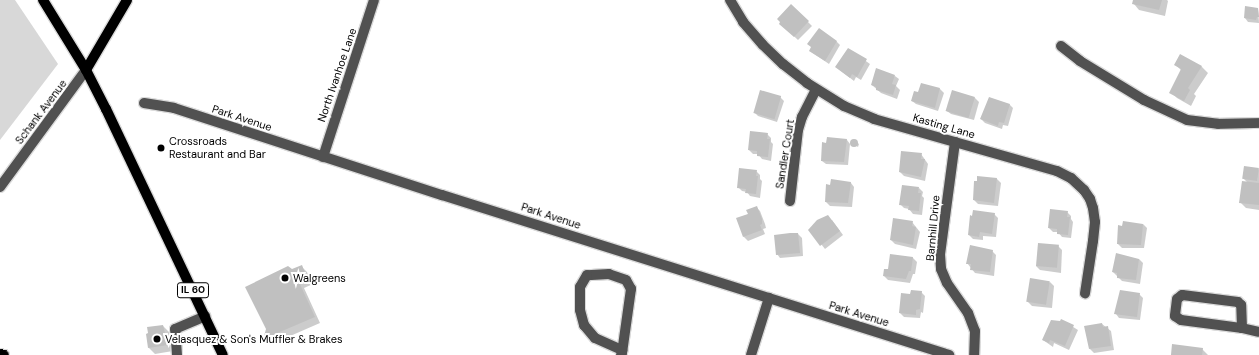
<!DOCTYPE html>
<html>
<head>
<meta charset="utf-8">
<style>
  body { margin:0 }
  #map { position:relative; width:1259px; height:355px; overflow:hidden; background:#fff; font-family:"DM Sans",sans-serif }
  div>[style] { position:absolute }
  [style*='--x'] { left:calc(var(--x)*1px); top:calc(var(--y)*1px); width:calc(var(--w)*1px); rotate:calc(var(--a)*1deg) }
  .green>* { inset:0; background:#d8d8d8 }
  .shadow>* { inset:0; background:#0003 }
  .building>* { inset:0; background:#c0c0c0; transform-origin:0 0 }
  .round { border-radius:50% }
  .roads { filter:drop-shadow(1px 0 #dbdbdb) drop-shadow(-1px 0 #dbdbdb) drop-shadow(0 1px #dbdbdb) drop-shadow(0 -1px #dbdbdb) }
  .minor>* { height:10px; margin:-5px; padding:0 5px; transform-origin:5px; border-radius:5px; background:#515151 }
  .major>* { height:10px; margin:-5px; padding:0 5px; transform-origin:5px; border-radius:5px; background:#000 }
  .dots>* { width:11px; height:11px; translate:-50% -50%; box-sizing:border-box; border:2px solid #fff; border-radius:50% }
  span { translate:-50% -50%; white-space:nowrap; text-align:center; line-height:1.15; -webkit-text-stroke:4px #fff; paint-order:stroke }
  .shield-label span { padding:1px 3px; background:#fff; border:1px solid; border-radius:3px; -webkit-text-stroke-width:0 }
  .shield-label { font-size:10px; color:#000; font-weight:700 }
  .street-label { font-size:11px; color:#000 }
  .poi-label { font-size:11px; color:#000 }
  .left { translate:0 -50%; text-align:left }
</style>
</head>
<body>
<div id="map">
  <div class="green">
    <i style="clip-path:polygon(0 0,15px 0,58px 64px,0 140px)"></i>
  </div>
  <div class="shadow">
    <i style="clip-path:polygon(1134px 0,1167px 0,1168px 1px,1165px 16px,1139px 10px,1134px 4px)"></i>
    <i style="clip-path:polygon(791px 5px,812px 26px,798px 40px,784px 27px)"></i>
    <i style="clip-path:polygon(1258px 9px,1259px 23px,1248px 22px,1245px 18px)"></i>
    <i style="clip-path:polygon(836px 41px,840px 45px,829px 64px,810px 51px)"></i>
    <i style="clip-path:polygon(849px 49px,870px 64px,861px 80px,856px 77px,854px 81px,836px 67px)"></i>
    <i style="clip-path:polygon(1181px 56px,1202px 67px,1208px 73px,1194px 94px,1196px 96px,1191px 106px,1177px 98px,1171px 92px,1182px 71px,1176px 65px)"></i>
    <i style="clip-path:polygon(895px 76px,899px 79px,896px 86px,900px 90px,897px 99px,881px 93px,872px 85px)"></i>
    <i style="clip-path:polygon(922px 84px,940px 89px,944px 93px,938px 111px,916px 104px,912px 101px,919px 93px)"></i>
    <i style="clip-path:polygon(953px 91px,975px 98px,979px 102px,974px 120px,951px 114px,947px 111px)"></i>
    <i style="clip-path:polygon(780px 97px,784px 101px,777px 122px,758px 116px,754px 112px)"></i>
    <i style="clip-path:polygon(1009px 104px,1013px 108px,1008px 126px,1003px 125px,1002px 129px,985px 123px,981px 119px)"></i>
    <i style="clip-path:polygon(767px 134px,771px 138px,771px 142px,773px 144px,771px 161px,762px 159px,758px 154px,753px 154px,749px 150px)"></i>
    <i style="clip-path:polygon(847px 140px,850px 144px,848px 165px,826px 164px,822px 161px,827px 144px)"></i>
    <i style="clip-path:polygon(854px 140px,859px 144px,858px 147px,852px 143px)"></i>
    <i style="clip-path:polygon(921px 154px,928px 164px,925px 181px,904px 176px,900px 172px)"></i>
    <i style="clip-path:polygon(1259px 169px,1259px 210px,1246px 208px,1240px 202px,1248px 183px,1243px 178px)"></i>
    <i style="clip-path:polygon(756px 171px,760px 175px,760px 179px,762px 181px,760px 198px,750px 196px,747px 192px,742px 191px,738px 187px)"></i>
    <i style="clip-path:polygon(978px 177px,997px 179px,1001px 183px,998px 206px,978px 204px,974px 200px,975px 188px)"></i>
    <i style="clip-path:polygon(851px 183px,854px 187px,852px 207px,830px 206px,826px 202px,831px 186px)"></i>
    <i style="clip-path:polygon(919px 188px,923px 192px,922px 196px,924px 198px,922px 215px,913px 214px,909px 209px,904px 208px,900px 204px)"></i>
    <i style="clip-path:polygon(756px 207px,760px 211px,765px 224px,766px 228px,763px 229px,765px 234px,748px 241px,744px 237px,737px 219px,749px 214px)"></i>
    <i style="clip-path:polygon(1067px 212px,1071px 216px,1071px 219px,1073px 222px,1071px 238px,1062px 237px,1058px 232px,1053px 232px,1049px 228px)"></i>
    <i style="clip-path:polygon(994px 214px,998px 218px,996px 237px,983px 236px,983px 240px,973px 239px,969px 235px)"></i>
    <i style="clip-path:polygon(832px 220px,843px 235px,825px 249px,810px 230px)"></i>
    <i style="clip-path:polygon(912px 222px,920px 232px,916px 249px,895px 244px,891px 240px)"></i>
    <i style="clip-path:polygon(1143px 224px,1147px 228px,1144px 248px,1122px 248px,1118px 244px)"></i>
    <i style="clip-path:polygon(798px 234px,802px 238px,803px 256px,780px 258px,777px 254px)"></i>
    <i style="clip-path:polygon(1058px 246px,1062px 250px,1061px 273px,1040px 270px,1036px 266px)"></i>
    <i style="clip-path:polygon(992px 251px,996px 255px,994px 276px,975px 273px,967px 263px)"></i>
    <i style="clip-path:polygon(891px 255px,913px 258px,917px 262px,915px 274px,913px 274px,910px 283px,888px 280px,884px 276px,889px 271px)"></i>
    <i style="clip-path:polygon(1139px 259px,1143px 263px,1140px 284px,1122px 281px,1113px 272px)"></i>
    <i style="clip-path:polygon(301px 266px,307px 272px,313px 284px,304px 288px,320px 323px,281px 340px,279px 345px,271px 342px,265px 336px,292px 270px)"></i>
    <i style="clip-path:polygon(1050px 282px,1054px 286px,1052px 308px,1032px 306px,1028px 302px)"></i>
    <i style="clip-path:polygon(921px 292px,925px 296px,923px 313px,921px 312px,920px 318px,904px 317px,900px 313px,911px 295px)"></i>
    <i style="clip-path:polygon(1139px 294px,1143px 298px,1140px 320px,1119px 318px,1116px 314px)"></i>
    <i style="clip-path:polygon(1062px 320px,1078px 330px,1069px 350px,1054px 343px,1053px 347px,1043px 340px)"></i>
    <i style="clip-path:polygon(1102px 324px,1111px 331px,1114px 350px,1094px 353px,1090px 349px,1085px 327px)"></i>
    <i style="clip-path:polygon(163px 326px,169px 332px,173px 351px,155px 354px,149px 348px,147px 335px)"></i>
    <i style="clip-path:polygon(1202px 349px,1208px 355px,1172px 355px)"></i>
  </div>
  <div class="building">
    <i style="clip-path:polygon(1133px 0,1162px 0,1159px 10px,1132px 4px)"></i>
    <i style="clip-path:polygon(791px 4px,809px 21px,794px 37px,779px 24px,780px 22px,777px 19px)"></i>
    <i style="clip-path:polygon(1245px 6px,1258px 8px,1259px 17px,1257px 17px,1256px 20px,1244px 18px)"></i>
    <i style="clip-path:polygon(819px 28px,837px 41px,825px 61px,809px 51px,811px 47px,807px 44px)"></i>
    <i style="clip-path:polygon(848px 48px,867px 59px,857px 77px,852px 74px,850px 78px,835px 67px)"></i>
    <i style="clip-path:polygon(1180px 54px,1202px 66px,1188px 88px,1190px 90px,1184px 101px,1169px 93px,1181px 69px,1174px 65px)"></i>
    <i style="clip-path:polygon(876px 68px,895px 75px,892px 84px,896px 85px,893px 95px,876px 90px,876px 87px,871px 85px)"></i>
    <i style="clip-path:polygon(921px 83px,940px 88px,935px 108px,911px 101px,914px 91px,918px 92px)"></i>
    <i style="left:760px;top:90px;width:22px;height:24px;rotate:16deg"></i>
    <i style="left:952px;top:90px;width:24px;height:22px;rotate:17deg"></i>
    <i style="clip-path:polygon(989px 97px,1010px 104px,1004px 123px,999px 122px,998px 126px,980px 119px)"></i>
    <i style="clip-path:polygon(750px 131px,768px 133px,767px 139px,770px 139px,768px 157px,757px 156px,757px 151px,748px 150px)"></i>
    <i style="clip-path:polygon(827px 137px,847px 139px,844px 162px,821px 161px,822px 142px,826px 143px)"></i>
    <i class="round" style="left:850px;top:139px;width:8px;height:8px"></i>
    <i style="clip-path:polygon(901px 151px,922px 153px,921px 159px,925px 159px,921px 177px,899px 172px)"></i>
    <i style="left:1244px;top:166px;width:15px;height:13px;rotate:8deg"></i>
    <i style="clip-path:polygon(739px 168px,757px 170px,756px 176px,758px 176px,756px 194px,745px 193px,746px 189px,737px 188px)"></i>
    <i style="clip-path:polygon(977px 176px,997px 178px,994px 203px,973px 200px,974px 181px,977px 181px)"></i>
    <i style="clip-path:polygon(831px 179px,851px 182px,848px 203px,825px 202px,826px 184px,830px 185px)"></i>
    <i style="clip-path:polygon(1242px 181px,1259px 183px,1259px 205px,1239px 203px)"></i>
    <i style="clip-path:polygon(902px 185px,919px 187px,918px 193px,921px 193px,919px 211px,908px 210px,909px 206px,899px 205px)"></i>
    <i style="clip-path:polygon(757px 206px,762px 219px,762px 224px,760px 225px,762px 230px,743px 237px,736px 218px,748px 214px,746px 210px)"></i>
    <i style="clip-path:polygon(1050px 209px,1068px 211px,1067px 217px,1070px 217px,1068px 235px,1057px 234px,1057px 229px,1048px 228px)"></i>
    <i style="clip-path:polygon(973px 210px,995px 213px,992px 234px,980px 232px,979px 237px,968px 235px,970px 215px,972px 216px)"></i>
    <i style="clip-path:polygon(828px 215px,840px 231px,820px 246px,808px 230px,817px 220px)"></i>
    <i style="clip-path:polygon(893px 218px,913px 221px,912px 226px,916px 227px,913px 245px,890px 240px)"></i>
    <i style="clip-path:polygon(1123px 221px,1143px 224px,1141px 245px,1117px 244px,1118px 225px,1122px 226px)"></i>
    <i style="clip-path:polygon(790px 233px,798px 233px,800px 253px,776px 255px,774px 235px)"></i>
    <i style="left:1038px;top:243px;width:21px;height:23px;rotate:5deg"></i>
    <i style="clip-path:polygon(970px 245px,993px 250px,990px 272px,970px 270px,971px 264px,966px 264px)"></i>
    <i style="clip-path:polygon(1116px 253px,1139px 259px,1136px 280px,1117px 278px,1117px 273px,1112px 272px)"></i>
    <i style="clip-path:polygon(890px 254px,913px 257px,911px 271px,909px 271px,906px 279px,883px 276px,884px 269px,888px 269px)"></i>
    <i style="clip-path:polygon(302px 265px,307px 278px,299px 282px,315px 317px,275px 334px,274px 339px,264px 336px,266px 329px,245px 287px,288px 266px,292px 269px)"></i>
    <i style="left:1030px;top:278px;width:20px;height:24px;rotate:9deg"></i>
    <i style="clip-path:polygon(911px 290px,922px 291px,920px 309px,916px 310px,916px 315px,899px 313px,901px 293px,910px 294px)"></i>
    <i style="clip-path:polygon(1120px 290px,1140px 293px,1137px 317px,1114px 314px)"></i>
    <i style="clip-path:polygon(1061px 319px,1074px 325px,1065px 346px,1050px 340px,1049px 343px,1042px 340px,1051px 320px,1060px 321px)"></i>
    <i style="clip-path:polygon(1102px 323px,1103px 327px,1108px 326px,1111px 346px,1089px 349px,1084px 326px)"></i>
    <i style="clip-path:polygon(163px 325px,168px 345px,148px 348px,146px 334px,148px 333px,147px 327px)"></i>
    <i style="clip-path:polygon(1172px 344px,1203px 348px,1202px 355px,1171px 355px)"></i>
  </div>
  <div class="roads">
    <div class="minor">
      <i style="--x:730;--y:0;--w:26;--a:59"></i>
      <i style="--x:743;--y:22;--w:30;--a:49"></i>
      <i style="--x:763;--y:45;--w:28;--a:44"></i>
      <i style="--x:783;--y:64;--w:31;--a:38"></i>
      <i style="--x:807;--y:83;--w:44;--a:31.9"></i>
      <i style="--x:844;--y:106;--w:33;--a:23"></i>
      <i style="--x:874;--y:119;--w:190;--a:15.9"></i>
      <i style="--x:1057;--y:171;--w:16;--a:27"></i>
      <i style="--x:1071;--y:178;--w:18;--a:43"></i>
      <i style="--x:1084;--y:190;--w:11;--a:56"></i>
      <i style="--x:1090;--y:199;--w:9;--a:72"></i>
      <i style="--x:1093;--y:208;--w:14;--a:82"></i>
      <i style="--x:1095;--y:222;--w:19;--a:96"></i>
      <i style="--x:1093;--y:241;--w:53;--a:98.7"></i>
      <i style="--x:1061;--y:46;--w:24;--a:38"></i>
      <i style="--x:1080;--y:61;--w:75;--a:31.4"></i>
      <i style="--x:1144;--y:100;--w:47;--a:24.9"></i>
      <i style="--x:1187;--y:120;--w:31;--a:7"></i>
      <i style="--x:1218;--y:124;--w:41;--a:-1.4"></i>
      <i style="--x:144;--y:103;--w:30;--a:9"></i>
      <i style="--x:174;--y:108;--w:282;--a:18"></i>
      <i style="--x:442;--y:195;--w:532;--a:17.51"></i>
      <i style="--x:955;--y:142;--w:113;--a:97.6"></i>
      <i style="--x:940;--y:254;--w:15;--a:86"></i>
      <i style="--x:941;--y:269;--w:15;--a:67"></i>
      <i style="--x:947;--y:283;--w:37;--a:55"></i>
      <i style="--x:968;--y:313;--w:19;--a:69"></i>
      <i style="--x:975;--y:331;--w:24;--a:92"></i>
      <i style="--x:323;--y:157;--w:165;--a:-72"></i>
      <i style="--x:0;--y:187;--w:145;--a:-53.7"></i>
      <i style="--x:790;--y:201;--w:71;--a:-83.6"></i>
      <i style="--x:798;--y:130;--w:14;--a:-73"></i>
      <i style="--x:802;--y:117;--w:31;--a:-63"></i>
      <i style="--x:1242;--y:328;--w:23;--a:-92"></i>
      <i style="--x:1241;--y:305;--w:4;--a:-135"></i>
      <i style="--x:1238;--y:302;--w:56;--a:-172.9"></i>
      <i style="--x:1182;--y:295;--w:6;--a:141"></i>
      <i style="--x:1177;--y:299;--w:17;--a:97"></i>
      <i style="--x:1175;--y:316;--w:7;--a:34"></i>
      <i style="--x:1181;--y:320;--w:62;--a:7.5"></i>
      <i style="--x:1242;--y:328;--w:17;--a:13"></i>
      <i style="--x:177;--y:355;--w:26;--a:-94"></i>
      <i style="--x:175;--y:329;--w:33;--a:-23"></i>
      <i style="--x:621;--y:355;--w:2;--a:-63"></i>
      <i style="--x:622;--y:353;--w:65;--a:-82"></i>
      <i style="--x:631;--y:289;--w:10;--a:-119"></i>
      <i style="--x:626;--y:280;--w:18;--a:-161"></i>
      <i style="--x:609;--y:274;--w:22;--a:177"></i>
      <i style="--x:587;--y:275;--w:14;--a:120"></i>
      <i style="--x:580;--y:287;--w:23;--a:90"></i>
      <i style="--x:580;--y:310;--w:16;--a:75"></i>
      <i style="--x:584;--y:325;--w:17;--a:50"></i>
      <i style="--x:595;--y:338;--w:30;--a:24"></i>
      <i style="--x:751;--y:355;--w:60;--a:-72.5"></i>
    </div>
    <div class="major">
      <i style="--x:43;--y:0;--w:82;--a:58.4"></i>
      <i style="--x:86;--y:70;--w:44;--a:62.9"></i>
      <i style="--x:106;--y:109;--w:272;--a:64.6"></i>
      <i style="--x:86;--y:70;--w:81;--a:-59.6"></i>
      <i style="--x:0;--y:354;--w:4;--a:14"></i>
    </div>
  </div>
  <div class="dots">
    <i style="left:161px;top:148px;background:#000"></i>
    <i style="left:285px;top:278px;background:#000"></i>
    <i style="left:157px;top:339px;background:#000"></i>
  </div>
  <div class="shield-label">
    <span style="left:193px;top:290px">IL 60</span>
  </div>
  <div class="street-label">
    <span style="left:337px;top:75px;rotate:-71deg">North Ivanhoe Lane</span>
    <span style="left:41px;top:112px;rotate:-53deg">Schank Avenue</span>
    <span style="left:242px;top:118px;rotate:18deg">Park Avenue</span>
    <span style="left:944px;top:126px;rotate:16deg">Kasting Lane</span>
    <span style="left:785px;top:154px;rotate:-81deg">Sandler Court</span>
    <span style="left:551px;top:216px;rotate:18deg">Park Avenue</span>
    <span style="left:933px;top:228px;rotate:-85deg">Barnhill Drive</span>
    <span style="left:859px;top:314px;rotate:17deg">Park Avenue</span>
  </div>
  <div class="poi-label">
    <span class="left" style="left:169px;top:148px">Crossroads<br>Restaurant and Bar</span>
    <span class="left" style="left:293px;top:278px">Walgreens</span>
    <span class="left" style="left:165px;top:339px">Velasquez &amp; Son's Muffler &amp; Brakes</span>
  </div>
</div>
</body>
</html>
